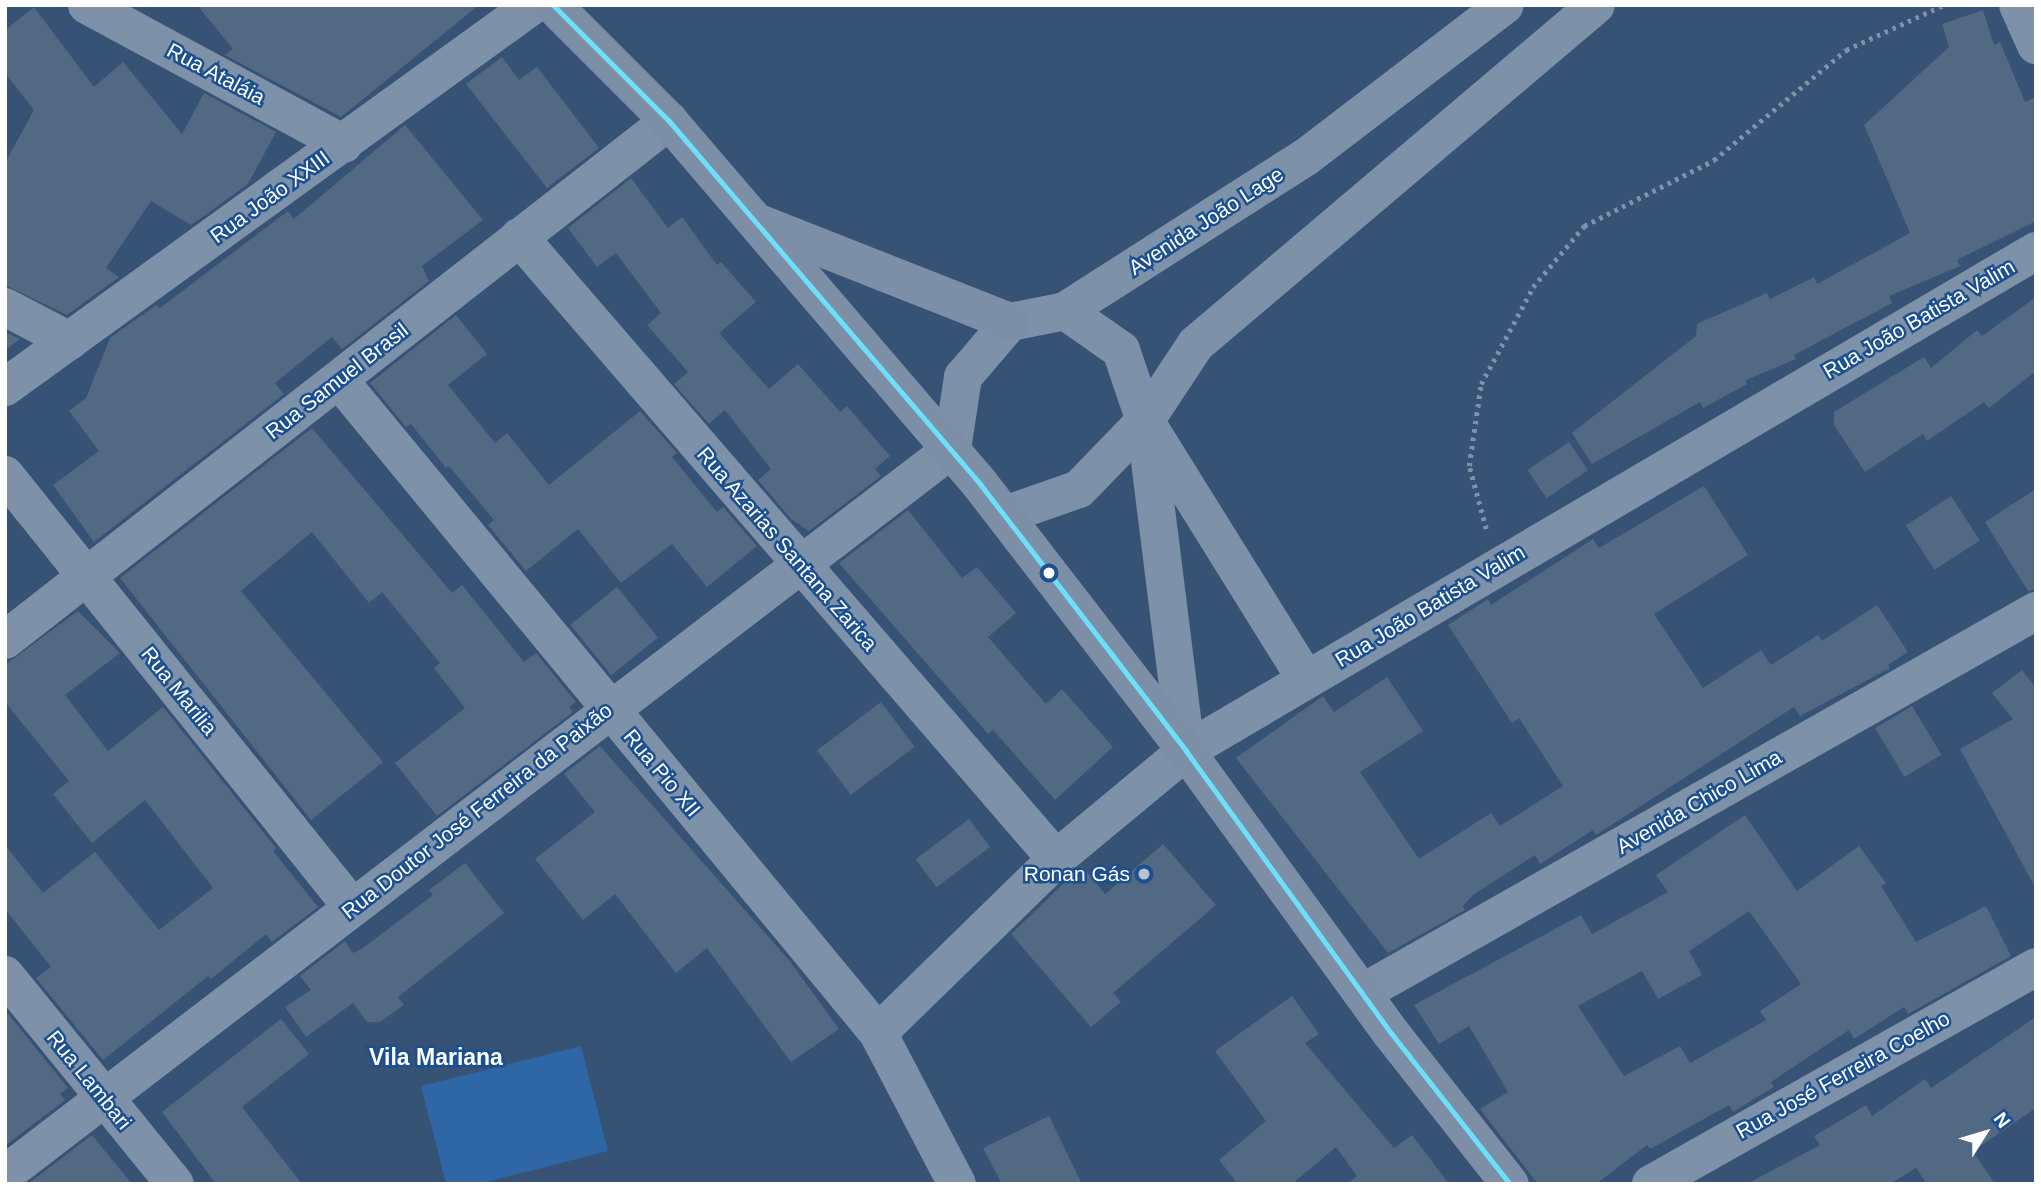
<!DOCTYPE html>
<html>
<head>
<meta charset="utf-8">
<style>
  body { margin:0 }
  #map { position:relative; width:2041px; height:1189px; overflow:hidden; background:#365274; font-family:Arial,sans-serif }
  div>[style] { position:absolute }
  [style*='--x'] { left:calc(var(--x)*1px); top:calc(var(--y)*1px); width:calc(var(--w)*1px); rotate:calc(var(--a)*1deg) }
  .green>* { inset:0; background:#2f66a5 }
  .building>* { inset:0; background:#526984; transform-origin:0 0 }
  .path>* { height:4.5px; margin-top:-2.25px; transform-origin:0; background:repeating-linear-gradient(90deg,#7d92a8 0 3.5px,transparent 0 8.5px) }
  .minor>* { height:38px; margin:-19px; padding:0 19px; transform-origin:19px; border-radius:19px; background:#7d92a8 }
  .major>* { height:38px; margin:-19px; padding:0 19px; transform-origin:19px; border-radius:19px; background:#7d8ea7 }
  .bus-1>* { height:5px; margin:-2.5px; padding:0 2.5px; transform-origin:2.5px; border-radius:2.5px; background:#6ddff8 }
  .dots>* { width:19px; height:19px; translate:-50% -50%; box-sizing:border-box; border:4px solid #1b4f8f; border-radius:50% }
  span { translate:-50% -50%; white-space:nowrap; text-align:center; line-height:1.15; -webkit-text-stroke:5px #1b4f8f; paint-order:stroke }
  .street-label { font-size:21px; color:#fff }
  .poi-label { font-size:21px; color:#fff }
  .right { translate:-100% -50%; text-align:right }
  .neighbourhood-label { font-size:23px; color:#fff; font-weight:700 }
  .frame { position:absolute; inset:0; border:7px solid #fff; pointer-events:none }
  .north { position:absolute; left:1950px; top:1098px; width:70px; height:70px; -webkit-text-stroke:5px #1b4f8f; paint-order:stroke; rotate:53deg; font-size:19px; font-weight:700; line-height:28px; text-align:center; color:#fff }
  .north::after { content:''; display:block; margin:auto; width:24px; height:32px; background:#fff; clip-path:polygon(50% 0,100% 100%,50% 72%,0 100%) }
</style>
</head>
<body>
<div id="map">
  <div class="green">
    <i style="clip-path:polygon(581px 1046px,608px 1151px,479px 1184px,446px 1184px,421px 1086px)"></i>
  </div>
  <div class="building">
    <i style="clip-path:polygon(197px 5px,479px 5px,341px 117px,225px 55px,233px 49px)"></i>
    <i style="clip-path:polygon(34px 7px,94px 87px,123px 62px,182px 134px,204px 93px,276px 132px,248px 184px,191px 225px,151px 201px,106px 268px,119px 277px,67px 315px,5px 285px,5px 163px,34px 110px,5px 73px,5px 30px)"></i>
    <i style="clip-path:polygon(1983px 10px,1994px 45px,2000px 42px,2025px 102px,2036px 97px,2036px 221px,1957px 260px,1960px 266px,1889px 296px,1892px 303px,1794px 355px,1796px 359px,1746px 380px,1747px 384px,1703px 408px,1700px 402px,1592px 464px,1572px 433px,1696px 336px,1697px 324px,1767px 293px,1770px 299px,1814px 277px,1817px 284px,1910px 233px,1864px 125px,1949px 47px,1942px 24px)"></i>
    <i style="clip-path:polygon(502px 57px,519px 80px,537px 67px,599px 148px,547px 188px,466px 84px)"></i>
    <i style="clip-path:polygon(405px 125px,483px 220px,422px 266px,429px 281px,342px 349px,332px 337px,275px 383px,284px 394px,94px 542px,53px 485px,99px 451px,69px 411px,86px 398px,110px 338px,156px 305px,160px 308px,288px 211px,294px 219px)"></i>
    <i style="clip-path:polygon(631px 178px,668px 228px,682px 217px,717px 265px,721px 262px,756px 302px,719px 333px,769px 389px,798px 364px,840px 412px,847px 406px,890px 456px,875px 469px,881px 476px,809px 531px,791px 519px,758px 480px,771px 469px,725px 410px,709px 424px,674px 384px,688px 372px,647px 325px,661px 313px,616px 253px,597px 267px,568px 228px)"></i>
    <i style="clip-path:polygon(2036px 297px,2036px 371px,1989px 408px,1984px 402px,1927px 441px,1923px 434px,1865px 472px,1834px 425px,1834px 412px,1924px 357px,1931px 368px,1977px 330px,1982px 336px)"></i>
    <i style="clip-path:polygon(456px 315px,487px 354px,448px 385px,495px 443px,507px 433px,549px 485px,640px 411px,677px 453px,672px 457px,717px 512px,723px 507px,757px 546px,707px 587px,672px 544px,621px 583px,578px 529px,526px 571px,488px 525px,494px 520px,449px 466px,446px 468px,411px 424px,406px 427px,370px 383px)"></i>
    <i style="clip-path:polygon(5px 332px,20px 339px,5px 350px)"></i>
    <i style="clip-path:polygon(312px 428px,452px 593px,462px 585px,524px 662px,536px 653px,576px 702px,569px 707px,573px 712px,437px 816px,395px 763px,465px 708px,434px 668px,440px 663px,382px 592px,369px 603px,312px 532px,241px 591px,383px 762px,311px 820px,120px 578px)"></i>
    <i style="left:1569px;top:442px;width:34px;height:50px;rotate:56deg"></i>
    <i style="clip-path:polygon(1704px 486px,1748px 555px,1654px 614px,1703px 688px,1761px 650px,1771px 665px,1818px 635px,1822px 641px,1877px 605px,1908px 652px,1888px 665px,1890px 668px,1800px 716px,1794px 707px,1596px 835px,1593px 830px,1540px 864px,1535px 855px,1473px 895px,1463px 906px,1465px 910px,1388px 953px,1236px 758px,1323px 696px,1334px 712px,1387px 677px,1423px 731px,1360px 772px,1419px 859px,1491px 813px,1500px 826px,1563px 786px,1519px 718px,1512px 723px,1448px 625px,1488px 599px,1491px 605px,1593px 539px,1599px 548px)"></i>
    <i style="clip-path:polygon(2036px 489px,2036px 589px,2028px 591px,1985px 522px)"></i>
    <i style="left:1951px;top:496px;width:53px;height:54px;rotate:57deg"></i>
    <i style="clip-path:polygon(908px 510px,962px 578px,977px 567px,1016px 613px,988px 637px,1046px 704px,1062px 689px,1113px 747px,1055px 800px,993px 730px,988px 734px,839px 563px)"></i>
    <i style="left:617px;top:587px;width:65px;height:60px;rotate:51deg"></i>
    <i style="clip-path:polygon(78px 611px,120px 653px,65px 695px,108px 751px,163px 707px,276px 848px,273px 851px,318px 907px,272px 942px,266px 934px,211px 979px,208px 976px,103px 1060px,36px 978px,51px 967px,5px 909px,5px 845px,43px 893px,95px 852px,159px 930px,213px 888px,145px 800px,92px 843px,53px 794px,69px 781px,5px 702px,5px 665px)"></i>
    <i style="clip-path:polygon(2022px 670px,2036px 688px,2036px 889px,1960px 749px,2013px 719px,1992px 693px)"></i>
    <i style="left:881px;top:702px;width:56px;height:80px;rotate:53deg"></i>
    <i style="left:1912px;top:706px;width:57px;height:43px;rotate:59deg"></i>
    <i style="clip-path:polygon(600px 746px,789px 960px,839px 1029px,791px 1062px,707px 948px,676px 973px,615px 894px,583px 920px,535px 859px,595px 812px,564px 774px)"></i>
    <i style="clip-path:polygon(evenodd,1745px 815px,1797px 891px,1859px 846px,1886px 883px,1881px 886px,1916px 942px,1986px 906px,2011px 956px,1908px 1014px,1904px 1007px,1854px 1039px,1849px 1030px,1771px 1082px,1774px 1087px,1733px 1112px,1729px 1105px,1650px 1149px,1647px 1145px,1596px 1184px,1538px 1184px,1480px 1109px,1508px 1092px,1469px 1026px,1439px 1044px,1414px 1005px,1581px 915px,1592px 934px,1668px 892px,1656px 875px,1745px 815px,1749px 911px,1801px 984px,1760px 1011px,1766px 1020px,1690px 1063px,1680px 1046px,1624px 1076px,1578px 1006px,1642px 971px,1658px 999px,1702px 975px,1689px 951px,1749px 911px)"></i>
    <i style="left:969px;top:819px;width:35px;height:67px;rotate:53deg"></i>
    <i style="clip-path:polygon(1163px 844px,1216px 905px,1113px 993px,1121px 1002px,1091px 1027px,1011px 934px,1082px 866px,1105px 894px)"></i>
    <i style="clip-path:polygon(465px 863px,504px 913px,398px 997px,404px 1005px,380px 1022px,367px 1022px,353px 1003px,306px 1037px,285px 1007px,311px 990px,300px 976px,345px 941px,353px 953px,363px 948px,433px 895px,429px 890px)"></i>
    <i style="clip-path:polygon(1292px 996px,1319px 1034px,1305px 1043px,1394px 1148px,1412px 1135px,1449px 1184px,1347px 1184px,1357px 1176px,1336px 1147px,1292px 1184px,1238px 1184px,1219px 1160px,1266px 1121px,1215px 1051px)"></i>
    <i style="clip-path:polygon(5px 1010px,68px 1088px,60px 1094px,65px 1100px,5px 1146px)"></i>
    <i style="clip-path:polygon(2036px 1017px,2036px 1108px,1973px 1151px,1995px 1184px,1927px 1184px,1916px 1168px,1890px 1184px,1747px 1184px,1820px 1145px,1814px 1136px,1866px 1105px,1872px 1116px,1925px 1079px,1931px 1088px)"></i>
    <i style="clip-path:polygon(281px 1019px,309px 1054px,242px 1107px,302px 1184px,216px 1184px,162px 1112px)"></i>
    <i style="clip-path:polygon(1049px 1116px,1082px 1184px,1002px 1184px,983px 1148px)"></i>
    <i style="clip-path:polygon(92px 1135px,132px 1184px,28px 1184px)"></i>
  </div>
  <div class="path">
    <i style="--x:1486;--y:529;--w:65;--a:-105.1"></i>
    <i style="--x:1469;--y:466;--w:83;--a:-81.7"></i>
    <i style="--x:1481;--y:384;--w:110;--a:-61.8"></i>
    <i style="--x:1533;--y:287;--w:80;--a:-50.1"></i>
    <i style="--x:1584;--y:226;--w:146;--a:-26.9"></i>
    <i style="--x:1714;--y:160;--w:172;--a:-39.8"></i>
    <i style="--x:1846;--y:50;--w:108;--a:-24.7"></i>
  </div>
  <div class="minor">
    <i style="--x:87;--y:5;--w:292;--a:28.4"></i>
    <i style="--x:2018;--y:5;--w:44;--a:65.8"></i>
    <i style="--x:519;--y:237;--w:822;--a:49.19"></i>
    <i style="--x:5;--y:307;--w:73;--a:27.6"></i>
    <i style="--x:1065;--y:311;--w:68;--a:34.9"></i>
    <i style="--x:1121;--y:350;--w:75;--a:71.3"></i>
    <i style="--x:1145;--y:421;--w:333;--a:82.9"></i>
    <i style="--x:339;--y:380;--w:847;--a:50.46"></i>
    <i style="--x:878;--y:1033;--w:170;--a:62.4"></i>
    <i style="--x:5;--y:387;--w:652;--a:-35.89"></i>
    <i style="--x:1152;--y:432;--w:291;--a:58.1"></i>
    <i style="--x:5;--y:475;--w:554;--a:51.23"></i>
    <i style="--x:1005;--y:515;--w:78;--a:-19.4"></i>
    <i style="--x:1079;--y:489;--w:95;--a:-45.9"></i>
    <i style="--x:1145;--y:421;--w:92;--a:-56.5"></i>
    <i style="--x:1196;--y:344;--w:524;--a:-40.28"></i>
    <i style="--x:5;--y:640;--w:843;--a:-38.01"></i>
    <i style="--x:5;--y:975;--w:269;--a:50.9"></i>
    <i style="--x:1362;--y:993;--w:775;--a:-29.54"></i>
    <i style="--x:878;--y:1033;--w:249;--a:-44.3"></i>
    <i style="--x:1056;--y:859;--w:169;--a:-39.7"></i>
    <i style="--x:1186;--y:751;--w:986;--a:-30.47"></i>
    <i style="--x:5;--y:1174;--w:1193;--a:-37.44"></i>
    <i style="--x:952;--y:449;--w:73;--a:-81.3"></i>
    <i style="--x:963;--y:377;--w:72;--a:-49.5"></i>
    <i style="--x:1010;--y:322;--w:56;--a:-11.3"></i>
    <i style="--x:1065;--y:311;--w:286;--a:-32.6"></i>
    <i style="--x:1306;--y:157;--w:250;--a:-37.4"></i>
    <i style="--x:1651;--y:1184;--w:442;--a:-29.4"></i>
  </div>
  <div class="major">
    <i style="--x:553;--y:5;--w:164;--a:45"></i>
    <i style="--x:669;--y:121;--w:478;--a:49.4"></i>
    <i style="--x:980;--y:484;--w:337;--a:52.3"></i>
    <i style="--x:1186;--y:751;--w:349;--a:54"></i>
    <i style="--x:1391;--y:1033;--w:192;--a:51.8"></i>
    <i style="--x:761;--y:224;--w:268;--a:21.5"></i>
  </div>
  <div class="bus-1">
    <i style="--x:553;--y:5;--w:164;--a:45"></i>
    <i style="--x:669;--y:121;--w:478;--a:49.4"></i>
    <i style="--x:980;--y:484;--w:337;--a:52.3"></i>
    <i style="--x:1186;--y:751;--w:349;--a:54"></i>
    <i style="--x:1391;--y:1033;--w:192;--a:51.8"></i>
  </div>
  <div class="dots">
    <i style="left:1049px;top:573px;background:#fff"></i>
    <i style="left:1144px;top:874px;background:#b9c2ce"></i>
  </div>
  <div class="street-label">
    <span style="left:216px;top:74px;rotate:28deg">Rua Ataláia</span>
    <span style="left:270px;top:197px;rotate:-36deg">Rua João XXIII</span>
    <span style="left:1206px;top:221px;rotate:-33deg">Avenida João Lage</span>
    <span style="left:1919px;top:319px;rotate:-30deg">Rua João Batista Valim</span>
    <span style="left:337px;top:381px;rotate:-38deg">Rua Samuel Brasil</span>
    <span style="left:787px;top:549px;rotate:49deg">Rua Azarias Santana Zarica</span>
    <span style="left:1430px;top:606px;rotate:-31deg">Rua João Batista Valim</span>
    <span style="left:179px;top:691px;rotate:51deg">Rua Marilia</span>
    <span style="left:662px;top:773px;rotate:50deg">Rua Pio XII</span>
    <span style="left:1699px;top:802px;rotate:-30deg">Avenida Chico Lima</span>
    <span style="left:477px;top:811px;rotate:-38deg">Rua Doutor José Ferreira da Paixão</span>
    <span style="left:1843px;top:1075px;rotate:-29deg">Rua José Ferreira Coelho</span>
    <span style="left:89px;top:1080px;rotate:51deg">Rua Lambari</span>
  </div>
  <div class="poi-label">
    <span class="right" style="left:1130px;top:874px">Ronan Gás</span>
  </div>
  <div class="neighbourhood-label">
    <span style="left:436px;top:1057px">Vila Mariana</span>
  </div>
  <div class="frame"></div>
  <div class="north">N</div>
</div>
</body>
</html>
